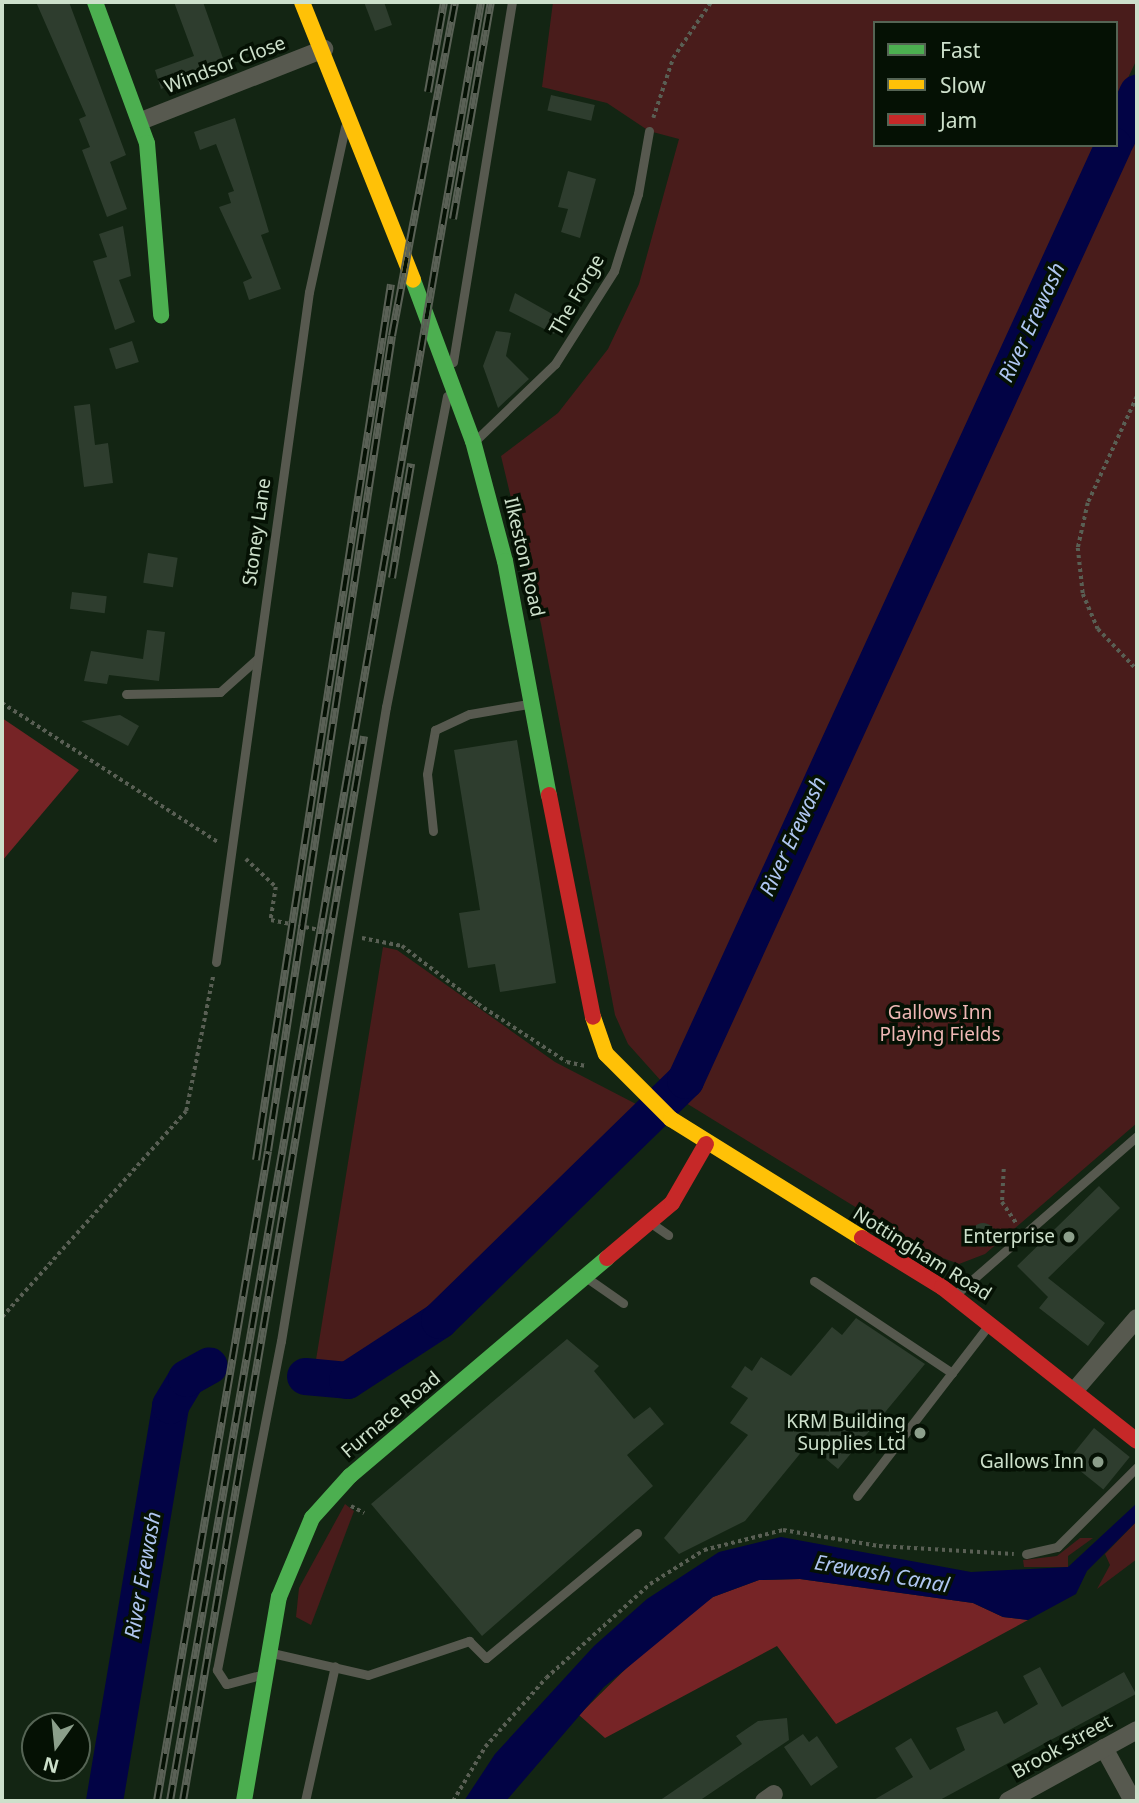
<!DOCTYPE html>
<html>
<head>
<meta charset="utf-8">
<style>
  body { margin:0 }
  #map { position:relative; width:1139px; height:1803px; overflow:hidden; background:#132513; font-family:"Noto Sans",sans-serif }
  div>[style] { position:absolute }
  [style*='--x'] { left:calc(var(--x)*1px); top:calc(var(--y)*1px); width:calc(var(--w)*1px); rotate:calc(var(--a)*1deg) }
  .green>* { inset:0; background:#491c1b }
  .forest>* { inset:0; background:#762426 }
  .water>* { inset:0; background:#020345 }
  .river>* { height:37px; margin:-18.5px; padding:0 18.5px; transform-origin:18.5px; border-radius:18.5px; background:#020345 }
  .building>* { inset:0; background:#2e3d2e; transform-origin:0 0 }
  .round { border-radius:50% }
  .path>* { height:3.5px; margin-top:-1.75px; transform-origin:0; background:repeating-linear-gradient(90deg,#595f54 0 3.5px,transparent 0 7px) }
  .lane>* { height:9px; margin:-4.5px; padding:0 4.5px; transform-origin:4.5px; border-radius:4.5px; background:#57594f }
  .street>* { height:18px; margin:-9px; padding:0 9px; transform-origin:9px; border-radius:9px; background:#57594f }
  .fast>* { height:16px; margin:-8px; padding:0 8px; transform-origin:8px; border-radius:8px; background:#4caf50 }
  .slow>* { height:16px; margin:-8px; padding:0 8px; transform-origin:8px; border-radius:8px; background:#ffc107 }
  .jam>* { height:16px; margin:-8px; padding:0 8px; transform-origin:8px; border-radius:8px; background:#c62828 }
  .rail>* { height:8px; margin-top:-4px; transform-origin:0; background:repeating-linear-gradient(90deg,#051104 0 16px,#5a6156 0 32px); box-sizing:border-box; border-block:2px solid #5a6156 }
  .dots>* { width:19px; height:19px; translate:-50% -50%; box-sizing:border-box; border:4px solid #051104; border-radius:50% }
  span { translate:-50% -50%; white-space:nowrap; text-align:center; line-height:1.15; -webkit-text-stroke:7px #051104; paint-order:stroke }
  .street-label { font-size:19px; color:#cde0cb }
  .park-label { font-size:19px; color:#eeb7b4 }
  .poi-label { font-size:19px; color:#cde0cb }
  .right { translate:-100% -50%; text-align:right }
  .water-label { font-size:21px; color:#afc6f0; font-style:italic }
  .frame { position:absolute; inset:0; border:4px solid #cde0cb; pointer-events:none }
  .legend { position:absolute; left:873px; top:21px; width:245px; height:126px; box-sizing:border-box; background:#051104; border:2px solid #556454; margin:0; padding:9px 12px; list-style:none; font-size:21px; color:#cde0cb }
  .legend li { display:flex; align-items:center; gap:14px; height:35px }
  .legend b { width:35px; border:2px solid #556454 }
  .north { position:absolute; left:21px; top:1712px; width:70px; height:70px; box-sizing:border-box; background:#051104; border:2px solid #556454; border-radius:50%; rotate:195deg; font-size:19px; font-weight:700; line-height:28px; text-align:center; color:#cde0cb }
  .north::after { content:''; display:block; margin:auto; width:24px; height:32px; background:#8c9f8b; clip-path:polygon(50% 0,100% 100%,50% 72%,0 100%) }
</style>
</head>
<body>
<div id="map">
  <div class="green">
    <i style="clip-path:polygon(553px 2px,1137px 2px,1137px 59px,1116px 103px,1116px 23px,875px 23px,875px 145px,1097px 145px,690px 1044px,662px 1082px,628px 1044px,615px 1015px,541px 624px,501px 456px,558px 413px,608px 349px,639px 284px,679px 139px,649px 131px,607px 103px,542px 87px)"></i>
    <i style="clip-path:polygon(1137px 114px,1137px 1123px,985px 1254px,959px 1264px,932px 1254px,686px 1103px,710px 1068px,761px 935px)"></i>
    <i style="clip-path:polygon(383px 947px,397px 950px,555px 1062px,636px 1104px,505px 1241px,358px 1366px,341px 1370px,315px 1366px)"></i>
    <i style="clip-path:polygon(345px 1504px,354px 1511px,311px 1625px,296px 1617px,299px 1588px)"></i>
    <i style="clip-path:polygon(1137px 1521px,1137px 1559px,1097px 1589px,1110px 1565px,1105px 1554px)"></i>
    <i style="clip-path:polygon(1080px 1538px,1093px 1538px,1068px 1556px,1068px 1567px,1024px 1567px,1023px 1560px,1057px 1556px)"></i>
  </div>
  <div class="forest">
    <i style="clip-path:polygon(2px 718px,79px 770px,2px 861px)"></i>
    <i style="clip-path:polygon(800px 1579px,973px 1603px,1003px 1617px,1028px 1620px,836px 1724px,777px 1646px,605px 1738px,579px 1715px,658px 1637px,713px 1597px,759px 1580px)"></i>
  </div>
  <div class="water">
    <i style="clip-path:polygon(1137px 1503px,1137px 1521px,1087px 1571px,1076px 1594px,1028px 1620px,1003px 1617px,973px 1603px,800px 1579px,759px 1580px,713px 1597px,604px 1687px,506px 1801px,464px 1801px,495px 1754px,594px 1646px,647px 1599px,719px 1552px,781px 1537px,971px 1572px,1068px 1567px)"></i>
  </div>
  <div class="river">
    <i style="--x:1116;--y:139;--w:51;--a:-65.5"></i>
    <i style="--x:305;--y:1376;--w:42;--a:5.4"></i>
    <i style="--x:347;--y:1380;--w:110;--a:-33.1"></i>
    <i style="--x:439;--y:1320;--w:344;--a:-44.3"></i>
    <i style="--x:685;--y:1080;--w:1028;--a:-65.4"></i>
    <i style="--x:104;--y:1801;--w:401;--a:-80.5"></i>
    <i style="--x:170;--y:1405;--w:31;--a:-59"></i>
    <i style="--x:186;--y:1378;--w:26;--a:-29"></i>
  </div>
  <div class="building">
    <i style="clip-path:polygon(36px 2px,69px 2px,126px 155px,110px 162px,127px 209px,107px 217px,82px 150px,90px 147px,79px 119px,86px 116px)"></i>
    <i style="clip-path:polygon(174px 2px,203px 2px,225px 64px,161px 89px,155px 70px,194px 56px)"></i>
    <i style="clip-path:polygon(364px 2px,384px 2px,392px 25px,375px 31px)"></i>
    <i style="left:551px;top:95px;width:45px;height:16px;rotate:13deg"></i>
    <i style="clip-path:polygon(235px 118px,269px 232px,261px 235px,281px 289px,249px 300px,243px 282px,252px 278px,219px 207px,231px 203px,228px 193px,234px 191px,216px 144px,200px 150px,194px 132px)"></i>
    <i style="clip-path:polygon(568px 171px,596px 179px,580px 238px,561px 232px,568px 209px,558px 207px)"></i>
    <i style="clip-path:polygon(123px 226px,131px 276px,119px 280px,135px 322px,115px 330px,93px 261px,107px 257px,99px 234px)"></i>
    <i style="clip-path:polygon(515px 293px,563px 320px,554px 334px,509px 311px)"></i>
    <i style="clip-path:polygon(496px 331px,511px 333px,506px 356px,529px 379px,498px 408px,483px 366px)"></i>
    <i style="left:132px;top:341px;width:22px;height:24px;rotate:72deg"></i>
    <i style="clip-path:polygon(90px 404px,95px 445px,108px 443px,113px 483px,84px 487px,74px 406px)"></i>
    <i style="left:148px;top:553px;width:30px;height:30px;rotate:9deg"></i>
    <i style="left:72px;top:592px;width:35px;height:17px;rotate:7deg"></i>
    <i style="clip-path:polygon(147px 630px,165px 632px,159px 681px,109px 675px,107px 684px,84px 681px,91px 651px,143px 659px)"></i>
    <i style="clip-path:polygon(120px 715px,139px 726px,128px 746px,81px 721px)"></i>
    <i style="clip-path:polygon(517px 740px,556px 983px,500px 992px,495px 964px,468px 968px,459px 913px,480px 910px,454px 750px)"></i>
    <i style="clip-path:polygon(1099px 1186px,1120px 1208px,1048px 1278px,1105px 1323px,1088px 1346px,1039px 1308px,1048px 1297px,1017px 1266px)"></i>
    <i class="round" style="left:971px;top:1223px;width:24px;height:24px"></i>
    <i style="clip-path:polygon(856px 1318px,925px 1364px,838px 1469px,808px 1444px,745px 1521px,679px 1554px,664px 1538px,748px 1435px,730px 1423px,748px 1398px,731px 1387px,745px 1366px,752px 1371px,761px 1357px,791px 1376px,832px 1327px,842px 1335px)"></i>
    <i style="clip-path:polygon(567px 1339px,599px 1366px,594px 1371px,634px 1419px,650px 1407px,664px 1424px,627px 1455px,653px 1486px,482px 1636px,371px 1504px)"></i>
    <i style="left:1094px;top:1428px;width:46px;height:42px;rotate:39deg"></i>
    <i style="clip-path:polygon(1040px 1667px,1062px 1707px,1124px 1672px,1136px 1694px,938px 1801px,872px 1801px,913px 1777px,895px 1748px,911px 1738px,930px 1770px,965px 1750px,956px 1728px,997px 1711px,1004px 1724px,1038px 1704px,1023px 1676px)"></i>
    <i style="clip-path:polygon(787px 1718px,789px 1740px,699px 1801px,659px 1801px,742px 1744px,736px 1736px,758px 1721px)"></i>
    <i style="clip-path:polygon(803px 1734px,809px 1742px,817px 1736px,838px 1767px,811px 1786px,784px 1747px)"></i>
  </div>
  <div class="path">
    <i style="--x:653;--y:118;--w:63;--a:-71.6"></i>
    <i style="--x:673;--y:58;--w:68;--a:-55.8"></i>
    <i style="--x:1137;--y:397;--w:117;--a:114.8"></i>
    <i style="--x:1088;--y:503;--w:46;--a:102.5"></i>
    <i style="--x:1078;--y:548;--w:46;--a:83.8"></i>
    <i style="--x:1083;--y:594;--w:38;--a:67"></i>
    <i style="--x:1098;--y:629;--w:57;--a:46.4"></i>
    <i style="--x:2;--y:703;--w:257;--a:32.8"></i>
    <i style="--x:246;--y:859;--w:41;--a:43"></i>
    <i style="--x:276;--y:887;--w:33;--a:99"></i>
    <i style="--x:271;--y:920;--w:64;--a:11.7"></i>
    <i style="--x:362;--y:938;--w:41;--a:11.3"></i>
    <i style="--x:402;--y:946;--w:96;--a:37.3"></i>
    <i style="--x:478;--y:1004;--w:106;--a:33.1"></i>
    <i style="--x:567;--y:1062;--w:19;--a:12"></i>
    <i style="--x:1004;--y:1169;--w:33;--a:93"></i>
    <i style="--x:1002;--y:1202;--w:27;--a:56"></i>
    <i style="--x:2;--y:1317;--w:276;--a:-48.2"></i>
    <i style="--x:186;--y:1111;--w:138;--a:-78.7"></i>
    <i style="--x:351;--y:1506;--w:15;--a:28"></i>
    <i style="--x:453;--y:1801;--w:63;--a:-59.3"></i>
    <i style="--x:485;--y:1747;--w:92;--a:-48.5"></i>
    <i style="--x:546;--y:1678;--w:140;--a:-42.1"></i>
    <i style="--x:650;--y:1584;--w:64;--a:-32.2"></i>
    <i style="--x:704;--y:1550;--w:81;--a:-14.2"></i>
    <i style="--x:783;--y:1530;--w:97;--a:9.5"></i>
    <i style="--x:879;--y:1546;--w:135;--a:3.4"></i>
  </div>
  <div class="lane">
    <i style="--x:453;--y:362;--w:365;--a:-80.7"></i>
    <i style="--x:478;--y:438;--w:107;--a:-43.9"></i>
    <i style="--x:555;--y:364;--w:110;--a:-57.6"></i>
    <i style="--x:614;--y:271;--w:81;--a:-72.7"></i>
    <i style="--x:638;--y:194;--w:64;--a:-80.1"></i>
    <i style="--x:126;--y:694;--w:94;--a:-1.2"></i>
    <i style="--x:220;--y:692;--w:51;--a:-41.8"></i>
    <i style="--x:433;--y:831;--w:57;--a:-96"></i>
    <i style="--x:427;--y:774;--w:45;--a:-79.7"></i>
    <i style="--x:435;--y:730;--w:38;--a:-25"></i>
    <i style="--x:470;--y:714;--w:59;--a:-9.8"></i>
    <i style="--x:216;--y:962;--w:676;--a:-82.1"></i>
    <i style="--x:309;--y:292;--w:169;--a:-77.7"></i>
    <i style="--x:651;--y:1223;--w:21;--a:35"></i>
    <i style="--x:587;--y:1278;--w:44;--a:34.8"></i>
    <i style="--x:814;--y:1281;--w:166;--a:33.7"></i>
    <i style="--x:956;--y:1294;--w:240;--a:-41.1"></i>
    <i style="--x:857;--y:1496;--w:213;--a:-52.4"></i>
    <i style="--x:1026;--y:1554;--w:32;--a:-13"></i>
    <i style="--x:1057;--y:1547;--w:113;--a:-45"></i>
    <i style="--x:272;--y:1653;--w:98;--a:12.9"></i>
    <i style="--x:368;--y:1675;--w:107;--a:-18.6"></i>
    <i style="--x:469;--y:1641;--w:24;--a:45"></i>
    <i style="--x:486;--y:1658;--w:196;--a:-39.6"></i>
    <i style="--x:264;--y:1674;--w:39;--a:165"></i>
    <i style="--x:226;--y:1684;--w:17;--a:-123"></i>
    <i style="--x:217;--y:1670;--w:335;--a:-79"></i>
    <i style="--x:281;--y:1341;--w:643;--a:-80.6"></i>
    <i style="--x:386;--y:707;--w:317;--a:-78.9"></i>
    <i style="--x:305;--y:1801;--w:138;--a:-77.5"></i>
  </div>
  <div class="street">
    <i style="--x:141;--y:121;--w:197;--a:-21.5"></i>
    <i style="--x:1075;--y:1390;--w:95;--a:-49.3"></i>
    <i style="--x:1104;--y:1748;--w:60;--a:61.3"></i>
    <i style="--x:764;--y:1801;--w:12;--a:-35"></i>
    <i style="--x:1008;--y:1801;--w:147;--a:-28.8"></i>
  </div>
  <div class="fast">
    <i style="--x:95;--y:2;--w:150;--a:69.8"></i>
    <i style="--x:147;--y:143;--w:173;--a:85.3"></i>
    <i style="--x:413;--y:280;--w:172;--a:69.6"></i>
    <i style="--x:473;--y:441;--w:124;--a:75.1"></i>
    <i style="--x:505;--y:561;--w:238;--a:79.4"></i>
    <i style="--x:244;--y:1801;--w:207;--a:-80.3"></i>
    <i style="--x:279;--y:1597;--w:86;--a:-67.3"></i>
    <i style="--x:312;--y:1518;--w:57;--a:-47.9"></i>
    <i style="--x:350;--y:1476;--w:337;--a:-40.3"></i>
  </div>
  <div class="slow">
    <i style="--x:302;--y:2;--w:299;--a:68.2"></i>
    <i style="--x:593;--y:1017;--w:39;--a:71"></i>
    <i style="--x:606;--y:1054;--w:92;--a:45"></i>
    <i style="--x:671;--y:1119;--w:225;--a:31.9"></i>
  </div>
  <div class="jam">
    <i style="--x:549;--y:795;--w:226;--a:78.8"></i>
    <i style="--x:862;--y:1238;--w:94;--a:31.5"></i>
    <i style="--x:942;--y:1287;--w:248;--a:38.3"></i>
    <i style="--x:607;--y:1258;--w:85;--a:-40.2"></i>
    <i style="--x:672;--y:1203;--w:68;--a:-60"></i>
  </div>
  <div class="rail">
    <i style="--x:428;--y:92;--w:91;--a:-79.9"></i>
    <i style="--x:453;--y:219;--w:220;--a:-80.1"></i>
    <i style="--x:392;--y:578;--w:116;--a:-80.5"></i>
    <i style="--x:256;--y:1160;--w:886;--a:-81.24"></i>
    <i style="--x:157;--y:1801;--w:659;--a:-80.31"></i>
    <i style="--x:268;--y:1151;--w:824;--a:-81.35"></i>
    <i style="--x:392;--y:336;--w:340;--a:-79.3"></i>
    <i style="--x:170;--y:1801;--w:1826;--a:-80.19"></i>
    <i style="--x:183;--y:1801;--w:1080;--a:-80.35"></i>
  </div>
  <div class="dots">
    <i style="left:1069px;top:1237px;background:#8c9f8b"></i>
    <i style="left:920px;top:1433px;background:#8c9f8b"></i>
    <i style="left:1098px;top:1462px;background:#8c9f8b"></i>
  </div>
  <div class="street-label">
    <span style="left:225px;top:65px;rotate:-21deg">Windsor Close</span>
    <span style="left:577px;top:295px;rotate:-60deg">The Forge</span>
    <span style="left:257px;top:532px;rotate:-82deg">Stoney Lane</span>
    <span style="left:524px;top:557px;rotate:77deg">Ilkeston Road</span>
    <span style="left:922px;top:1254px;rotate:32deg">Nottingham Road</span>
    <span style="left:391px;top:1415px;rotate:-40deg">Furnace Road</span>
    <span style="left:1062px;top:1747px;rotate:-29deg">Brook Street</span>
  </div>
  <div class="park-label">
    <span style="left:940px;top:1024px">Gallows Inn<br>Playing Fields</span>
  </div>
  <div class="poi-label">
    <span class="right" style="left:1055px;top:1237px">Enterprise</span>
    <span class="right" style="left:906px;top:1433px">KRM Building<br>Supplies Ltd</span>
    <span class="right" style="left:1084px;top:1462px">Gallows Inn</span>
  </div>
  <div class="water-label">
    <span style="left:1031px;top:322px;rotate:-65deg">River Erewash</span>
    <span style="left:792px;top:836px;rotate:-65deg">River Erewash</span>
    <span style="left:882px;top:1573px;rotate:10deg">Erewash Canal</span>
    <span style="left:142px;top:1575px;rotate:-80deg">River Erewash</span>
  </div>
  <div class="frame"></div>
  <ul class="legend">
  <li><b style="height:9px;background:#4caf50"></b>Fast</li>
  <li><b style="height:9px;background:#ffc107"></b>Slow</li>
  <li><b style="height:9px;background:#c62828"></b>Jam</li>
  </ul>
  <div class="north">N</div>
</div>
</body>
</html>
